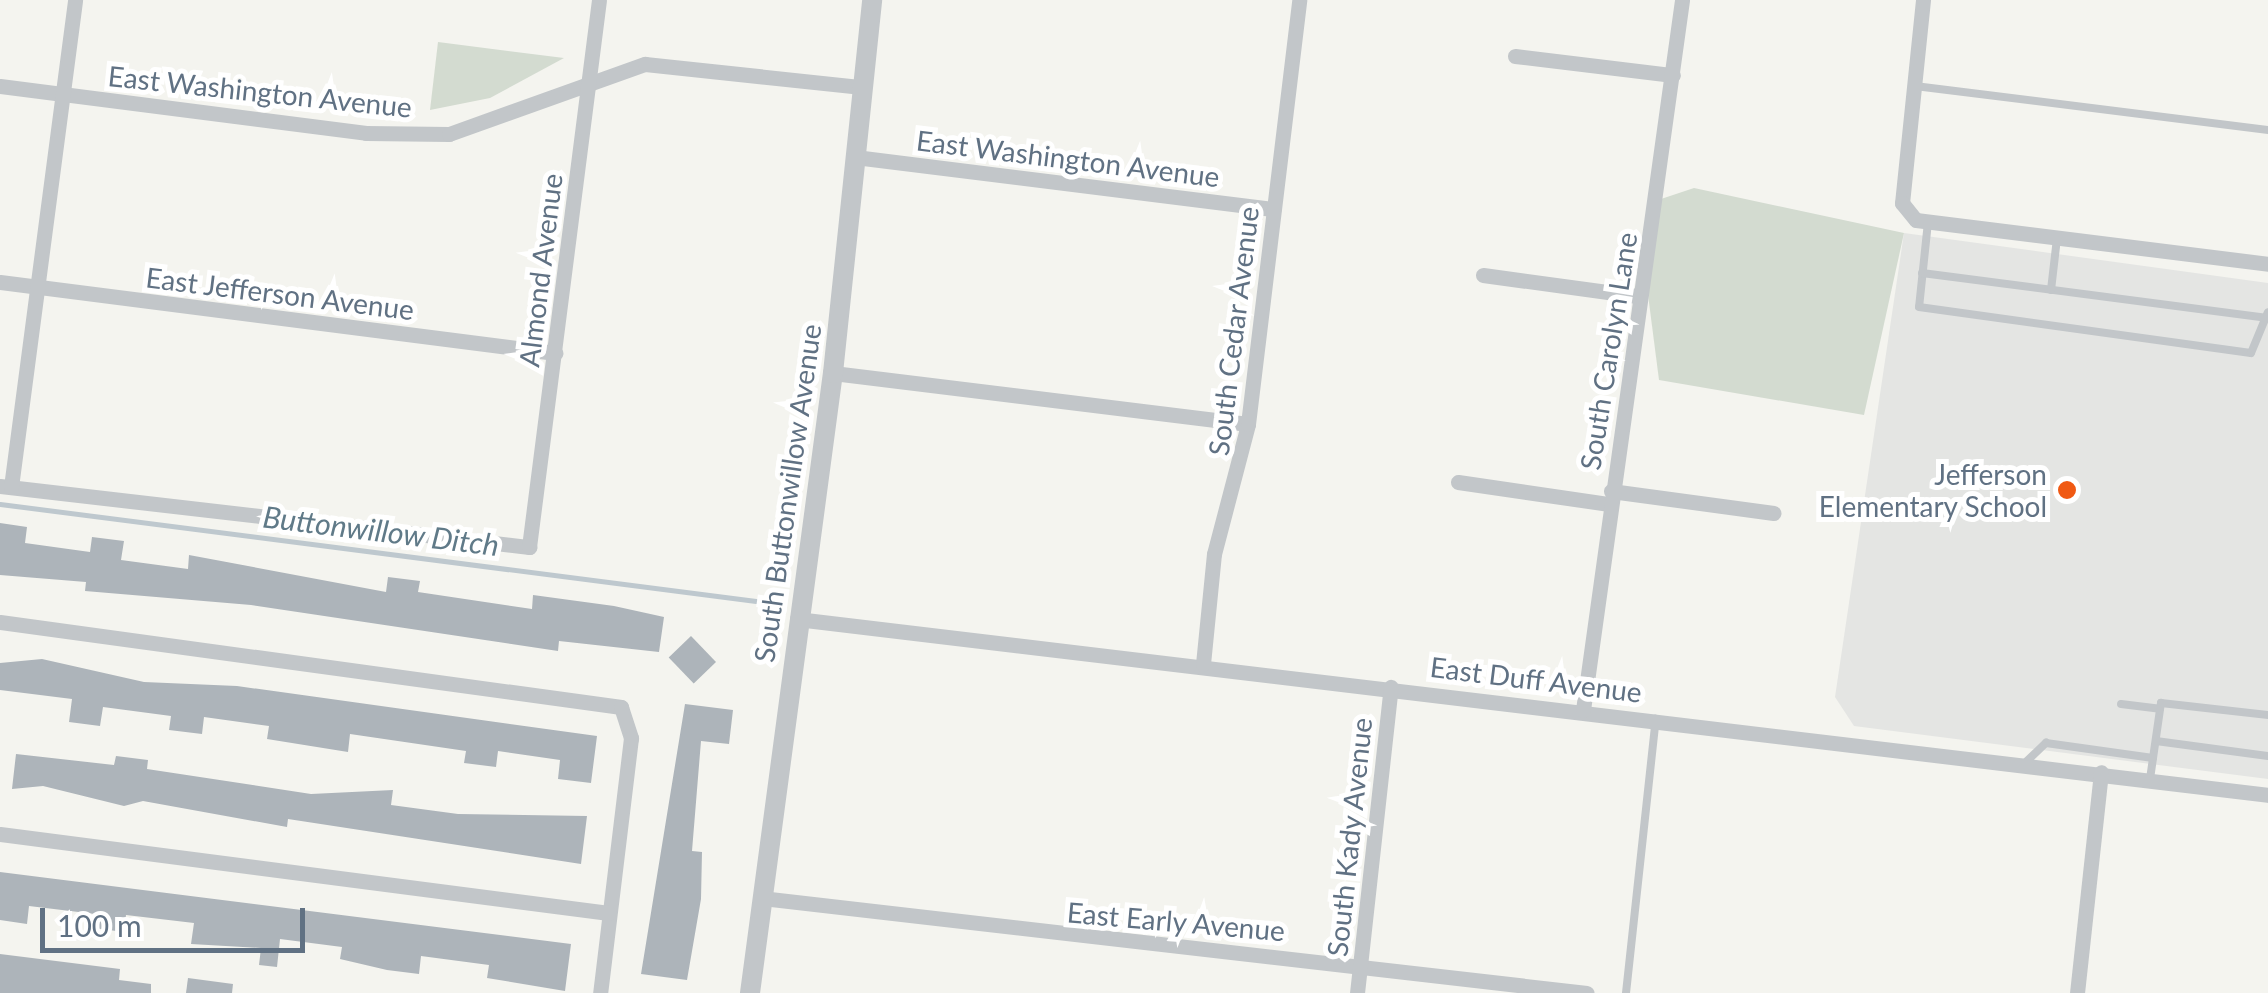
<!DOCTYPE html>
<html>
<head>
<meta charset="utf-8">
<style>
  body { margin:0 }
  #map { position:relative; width:2268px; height:993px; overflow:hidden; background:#f4f4ef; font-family:Lato,sans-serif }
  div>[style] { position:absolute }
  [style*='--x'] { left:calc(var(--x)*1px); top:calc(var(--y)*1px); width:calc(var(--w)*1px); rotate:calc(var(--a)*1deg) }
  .built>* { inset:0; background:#e4e5e3 }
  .green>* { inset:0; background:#d3dbd0 }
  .stream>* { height:5px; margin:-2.5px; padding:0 2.5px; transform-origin:2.5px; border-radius:2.5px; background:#bec8ce }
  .building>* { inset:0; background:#adb4ba; transform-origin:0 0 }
  .service>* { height:8px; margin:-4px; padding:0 4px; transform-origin:4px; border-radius:4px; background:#c2c6c9 }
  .minor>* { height:15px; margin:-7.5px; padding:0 7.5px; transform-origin:7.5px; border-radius:7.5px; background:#c2c6c9 }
  .tertiary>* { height:20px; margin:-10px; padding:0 10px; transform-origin:10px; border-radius:10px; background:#c2c6c9 }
  .dots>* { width:28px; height:28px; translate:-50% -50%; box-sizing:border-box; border:5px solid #fff; border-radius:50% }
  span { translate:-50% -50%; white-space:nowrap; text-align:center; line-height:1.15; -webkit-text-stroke:10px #fff; paint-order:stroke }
  .street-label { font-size:28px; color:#607183 }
  .poi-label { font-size:28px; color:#607183 }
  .right { translate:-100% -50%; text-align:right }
  .water-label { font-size:30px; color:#607a88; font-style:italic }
  .scale { position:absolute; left:40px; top:908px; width:265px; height:45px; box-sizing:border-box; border:5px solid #607183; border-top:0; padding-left:12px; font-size:30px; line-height:35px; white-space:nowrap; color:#607183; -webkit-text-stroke:8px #fff; paint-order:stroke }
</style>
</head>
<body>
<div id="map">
  <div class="built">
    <i style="clip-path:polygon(1904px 233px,2268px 283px,2268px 779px,1854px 726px,1835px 697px)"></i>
  </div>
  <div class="green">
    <i style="clip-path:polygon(438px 42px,564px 58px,490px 98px,430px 110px)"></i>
    <i style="clip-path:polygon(1694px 188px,1904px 233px,1864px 415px,1659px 380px,1643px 256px,1661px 199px)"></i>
  </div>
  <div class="stream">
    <i style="--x:0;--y:504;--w:762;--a:7.31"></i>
  </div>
  <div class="building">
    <i style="clip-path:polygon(0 523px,27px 527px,25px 543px,90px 552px,92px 537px,124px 541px,121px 560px,188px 569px,189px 555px,386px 592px,388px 577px,420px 581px,418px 592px,532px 609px,533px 595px,614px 606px,664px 617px,659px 652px,559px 641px,558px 651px,251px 605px,85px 591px,86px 582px,0 575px)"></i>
    <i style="left:691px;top:636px;width:36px;height:31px;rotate:46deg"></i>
    <i style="clip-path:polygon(42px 659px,144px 682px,237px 686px,597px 736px,591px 783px,558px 779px,560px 760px,498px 751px,496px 767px,464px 763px,466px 751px,350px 734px,348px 752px,267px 739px,269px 726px,204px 717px,202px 734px,169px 730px,171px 716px,103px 707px,100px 726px,69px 722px,72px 699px,0 690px,0 663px)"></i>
    <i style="clip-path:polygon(685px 704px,733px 710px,729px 744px,701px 741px,692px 851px,702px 852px,701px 899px,687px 980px,641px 974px)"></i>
    <i style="clip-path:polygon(16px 754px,114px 765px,116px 756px,148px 760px,147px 769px,311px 794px,393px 790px,391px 805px,458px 814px,587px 816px,581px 864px,288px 819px,287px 827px,143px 801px,124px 806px,43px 786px,12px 789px)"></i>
    <i style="clip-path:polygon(0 872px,571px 944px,565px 991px,487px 978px,489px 965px,421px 956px,419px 974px,387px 970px,340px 959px,342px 947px,280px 939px,277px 967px,259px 965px,261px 948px,191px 944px,194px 923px,126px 915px,124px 932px,93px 928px,95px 914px,29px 906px,27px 924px,0 920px)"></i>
    <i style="clip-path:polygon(0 954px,120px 969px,119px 980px,151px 984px,151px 993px,0 993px)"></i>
    <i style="clip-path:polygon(188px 978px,233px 984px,232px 993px,186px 993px)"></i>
  </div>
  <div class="service">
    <i style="--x:1915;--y:86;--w:356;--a:7.1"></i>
    <i style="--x:1928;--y:222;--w:85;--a:96"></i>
    <i style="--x:1919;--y:307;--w:335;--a:7.9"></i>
    <i style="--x:2251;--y:353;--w:44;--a:-67.5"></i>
    <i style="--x:1922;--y:273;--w:349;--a:7.4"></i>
    <i style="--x:2051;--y:290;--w:52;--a:-83.4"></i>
    <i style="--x:2121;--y:704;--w:39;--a:7"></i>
    <i style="--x:2156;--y:741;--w:113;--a:7.6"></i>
    <i style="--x:2026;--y:762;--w:28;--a:-44"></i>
    <i style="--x:2046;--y:743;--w:108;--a:8"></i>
    <i style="--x:2150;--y:779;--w:77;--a:-81.8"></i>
    <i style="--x:2161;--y:703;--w:108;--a:6.4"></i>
    <i style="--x:1626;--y:993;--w:276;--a:-83.8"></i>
  </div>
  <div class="minor">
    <i style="--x:1923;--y:0;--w:204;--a:95.9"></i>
    <i style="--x:1902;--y:203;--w:22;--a:51"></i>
    <i style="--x:1916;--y:220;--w:355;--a:7.1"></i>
    <i style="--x:1515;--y:56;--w:159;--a:6.9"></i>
    <i style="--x:0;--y:86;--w:369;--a:7.3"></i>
    <i style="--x:366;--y:133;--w:83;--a:0.7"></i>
    <i style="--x:449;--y:134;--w:208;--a:-19.7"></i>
    <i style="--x:645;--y:64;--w:218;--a:6.1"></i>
    <i style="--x:855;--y:157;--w:422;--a:7.1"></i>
    <i style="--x:1483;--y:275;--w:155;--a:7.8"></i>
    <i style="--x:0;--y:282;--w:560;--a:7.29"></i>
    <i style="--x:833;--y:373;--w:418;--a:7"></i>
    <i style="--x:1458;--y:482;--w:153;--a:8.3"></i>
    <i style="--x:0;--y:486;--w:533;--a:6.58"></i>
    <i style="--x:529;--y:547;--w:551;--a:-82.71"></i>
    <i style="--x:11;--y:487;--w:491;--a:-82.5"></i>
    <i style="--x:1611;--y:491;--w:164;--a:7.7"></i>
    <i style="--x:797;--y:619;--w:1481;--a:6.82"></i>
    <i style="--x:0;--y:622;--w:627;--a:7.79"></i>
    <i style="--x:621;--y:707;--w:33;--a:72"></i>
    <i style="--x:631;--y:738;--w:257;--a:96.9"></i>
    <i style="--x:1203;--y:664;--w:111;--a:-84.3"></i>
    <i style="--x:1214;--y:554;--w:134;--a:-75.3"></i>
    <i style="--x:1248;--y:424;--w:427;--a:-83.1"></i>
    <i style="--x:1583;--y:710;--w:717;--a:-82.06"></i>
    <i style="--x:0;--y:834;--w:614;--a:7.39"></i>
    <i style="--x:761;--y:898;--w:831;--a:6.56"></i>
    <i style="--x:1357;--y:993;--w:308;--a:-83.7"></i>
    <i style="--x:2077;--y:993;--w:222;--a:-83.8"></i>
  </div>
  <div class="tertiary">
    <i style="--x:750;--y:993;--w:626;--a:-82.38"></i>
    <i style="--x:833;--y:373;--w:375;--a:-84"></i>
  </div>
  <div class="dots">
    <i style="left:2067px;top:490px;background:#f05913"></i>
  </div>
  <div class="street-label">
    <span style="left:260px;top:91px;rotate:6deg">East Washington Avenue</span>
    <span style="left:1068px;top:158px;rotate:7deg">East Washington Avenue</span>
    <span style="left:540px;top:270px;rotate:-83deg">Almond Avenue</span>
    <span style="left:280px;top:293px;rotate:7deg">East Jefferson Avenue</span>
    <span style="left:1233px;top:331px;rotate:-83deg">South Cedar Avenue</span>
    <span style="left:1608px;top:351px;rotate:-81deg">South Carolyn Lane</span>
    <span style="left:787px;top:493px;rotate:-82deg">South Buttonwillow Avenue</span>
    <span style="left:1536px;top:679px;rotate:7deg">East Duff Avenue</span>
    <span style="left:1349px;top:837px;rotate:-84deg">South Kady Avenue</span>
    <span style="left:1176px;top:921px;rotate:5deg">East Early Avenue</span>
  </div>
  <div class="poi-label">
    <span class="right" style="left:2047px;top:490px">Jefferson<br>Elementary School</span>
  </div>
  <div class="water-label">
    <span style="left:381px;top:530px;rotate:7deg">Buttonwillow Ditch</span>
  </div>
  <div class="scale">100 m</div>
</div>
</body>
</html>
